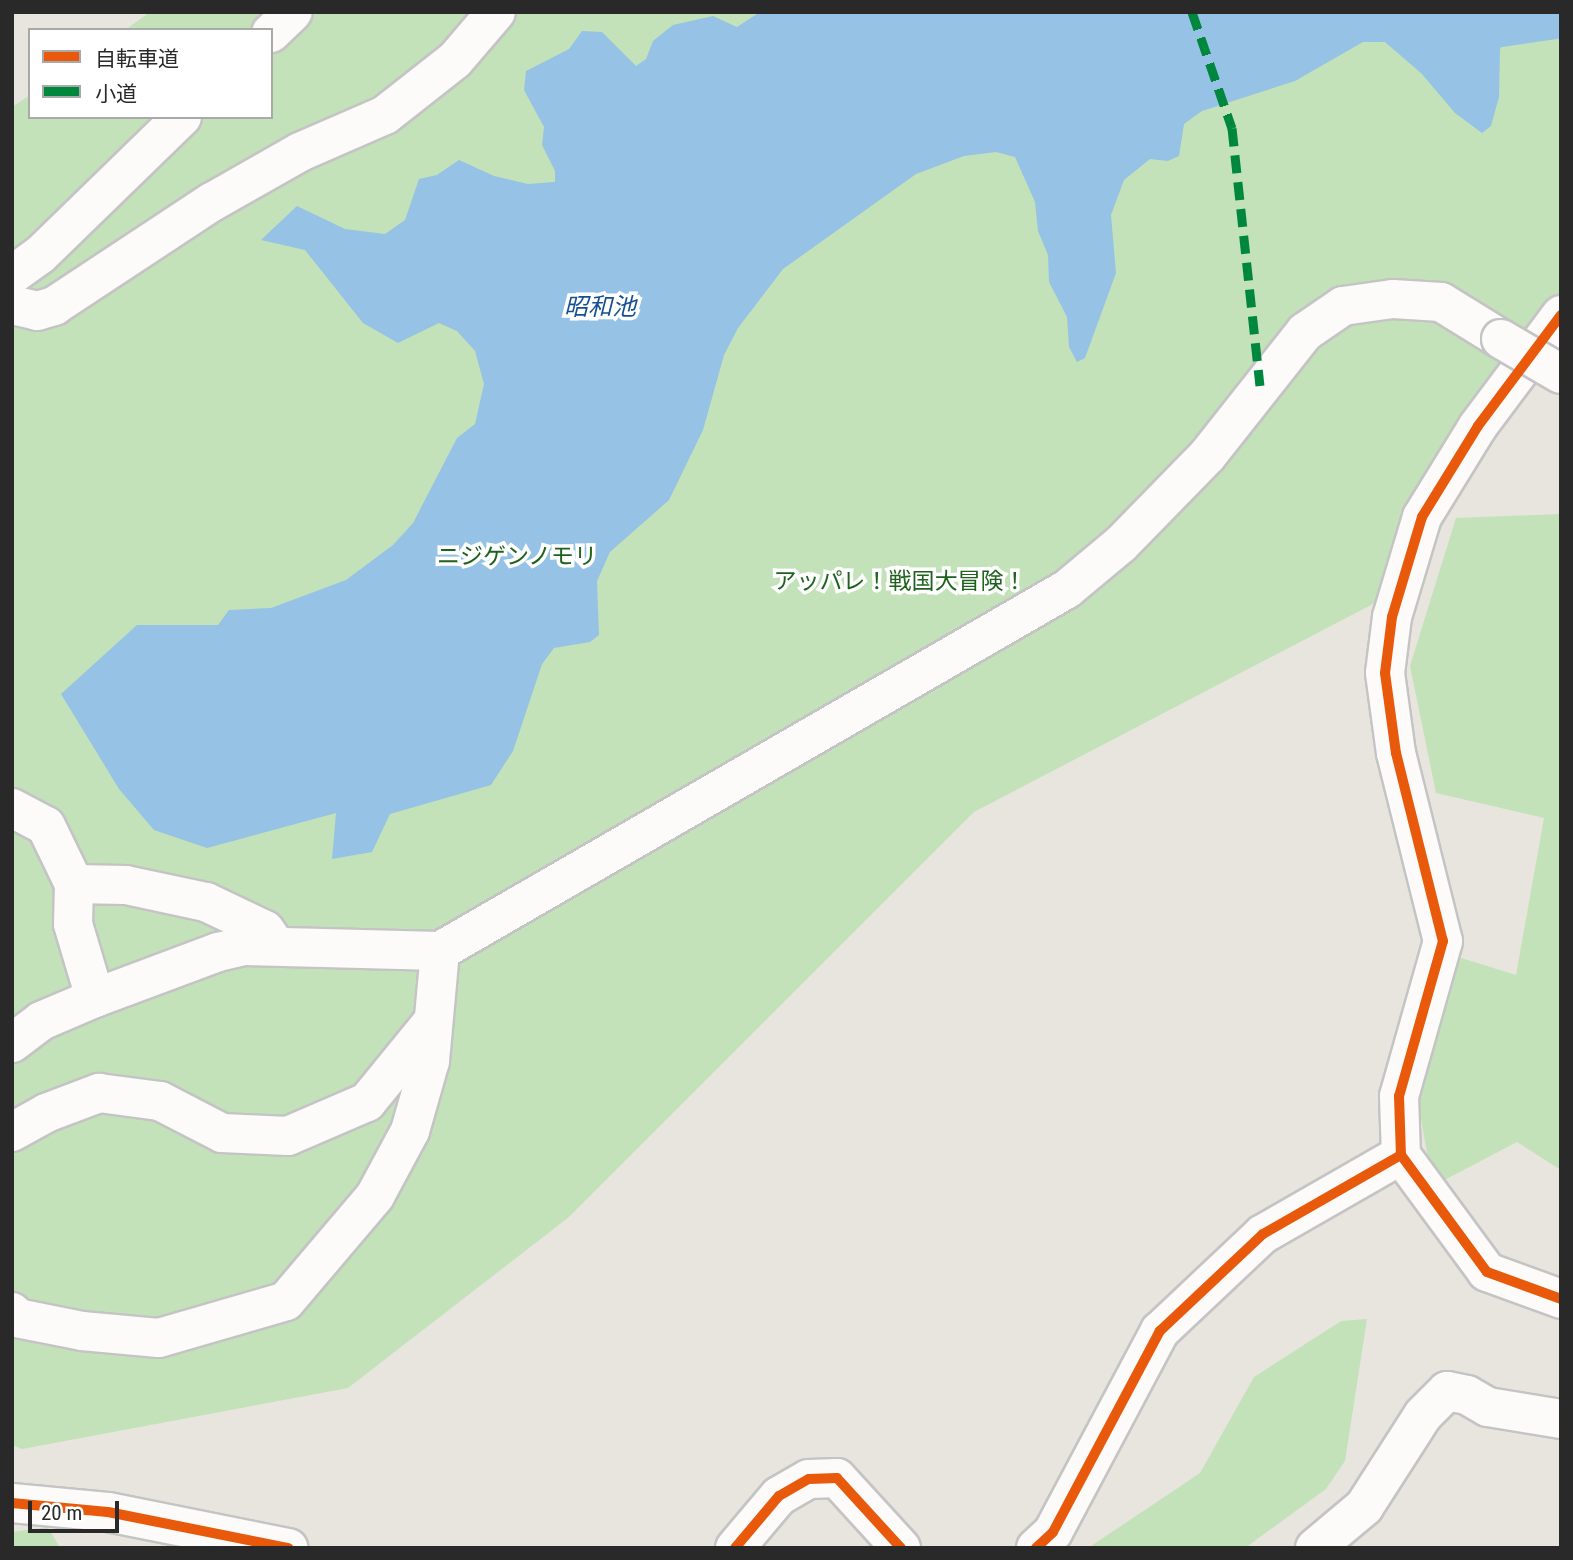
<!DOCTYPE html>
<html>
<head>
<meta charset="utf-8">
<style>
  body { margin:0 }
  #map { position:relative; width:1573px; height:1560px; overflow:hidden; background:#e8e5de; font-family:"Roboto Condensed","Noto Sans JP",sans-serif }
  div>[style] { position:absolute }
  [style*='--x'] { left:calc(var(--x)*1px); top:calc(var(--y)*1px); width:calc(var(--w)*1px); rotate:calc(var(--a)*1deg) }
  .green>* { inset:0; background:#c3e2b9 }
  .water>* { inset:0; background:#95c2e5 }
  .river>* { height:54px; margin:-27px; padding:0 27px; transform-origin:27px; border-radius:27px; background:#95c2e5 }
  .roads { filter:drop-shadow(2px 0 #c5c4c4) drop-shadow(-2px 0 #c5c4c4) drop-shadow(0 2px #c5c4c4) drop-shadow(0 -2px #c5c4c4) }
  .minor>* { height:38px; margin:-19px; padding:0 19px; transform-origin:19px; border-radius:19px; background:#fcfbfa }
  .bridges { filter:drop-shadow(2px 0 #c5c4c4) drop-shadow(-2px 0 #c5c4c4) drop-shadow(0 2px #c5c4c4) drop-shadow(0 -2px #c5c4c4) }
  .minor-bridge>* { height:38px; margin:-19px; padding:0 19px; transform-origin:19px; border-radius:19px; background:#fcfbfa }
  .quiet>* { height:9px; margin-top:-4.5px; transform-origin:0; background:repeating-linear-gradient(90deg,#00873e 0 18px,transparent 0 27px) }
  .cycleway>* { height:10px; margin:-5px; padding:0 5px; transform-origin:5px; border-radius:5px; background:#e8590c }
  span { translate:-50% -50%; white-space:nowrap; text-align:center; line-height:1.15; -webkit-text-stroke:7px #fff; paint-order:stroke }
  .park-label { font-size:23px; color:#1e621d }
  .water-label { font-size:24px; color:#134f92; font-style:italic }
  .frame { position:absolute; inset:0; border:14px solid #292929; pointer-events:none }
  .legend { position:absolute; left:28px; top:28px; width:245px; height:91px; box-sizing:border-box; background:#fff; border:2px solid #a9a9a9; margin:0; padding:9px 12px; list-style:none; font-size:21px; color:#292929 }
  .legend li { display:flex; align-items:center; gap:14px; height:35px }
  .legend b { width:35px; border:2px solid #a9a9a9 }
  .scale { position:absolute; left:28px; top:1501px; width:91px; height:32px; box-sizing:border-box; border:4px solid #292929; border-top:0; padding-left:9px; font-size:21px; line-height:24px; white-space:nowrap; color:#292929; -webkit-text-stroke:5px #fff; paint-order:stroke }
</style>
</head>
<body>
<div id="map">
  <div class="green">
    <i style="clip-path:polygon(150px 12px,1545px 12px,1547px 21px,1561px 21px,1561px 301px,1392px 594px,974px 812px,569px 1217px,348px 1388px,22px 1449px,12px 1445px,12px 107px,30px 95px,30px 117px,271px 117px,271px 30px,125px 30px)"></i>
    <i style="clip-path:polygon(1561px 514px,1561px 1170px,1517px 1142px,1433px 1186px,1418px 1103px,1455px 956px,1516px 975px,1544px 818px,1436px 793px,1410px 666px,1456px 518px)"></i>
    <i style="clip-path:polygon(1367px 1319px,1345px 1461px,1326px 1489px,1245px 1548px,1088px 1548px,1200px 1473px,1254px 1377px,1341px 1321px)"></i>
    <i style="clip-path:polygon(48px 1527px,60px 1548px,12px 1548px,12px 1532px)"></i>
  </div>
  <div class="water">
    <i style="clip-path:polygon(760px 12px,1525px 12px,1523px 22px,1512px 26px,1500px 49px,1499px 97px,1491px 126px,1482px 133px,1455px 113px,1422px 74px,1385px 42px,1363px 42px,1295px 81px,1202px 111px,1184px 124px,1179px 156px,1168px 161px,1150px 159px,1124px 180px,1111px 215px,1116px 273px,1085px 358px,1077px 362px,1069px 347px,1067px 317px,1049px 282px,1048px 255px,1038px 231px,1035px 202px,1015px 157px,996px 152px,964px 156px,916px 174px,783px 269px,738px 328px,724px 355px,703px 430px,669px 500px,610px 552px,597px 581px,599px 635px,590px 642px,554px 648px,542px 664px,513px 751px,491px 785px,390px 814px,372px 852px,332px 859px,336px 813px,207px 848px,154px 830px,119px 789px,61px 694px,137px 625px,218px 625px,229px 610px,271px 608px,346px 580px,393px 545px,413px 523px,457px 438px,475px 424px,484px 384px,475px 351px,457px 331px,439px 323px,398px 343px,363px 323px,305px 250px,261px 240px,297px 206px,345px 229px,385px 234px,405px 220px,419px 179px,437px 175px,459px 160px,494px 176px,528px 184px,555px 182px,555px 171px,542px 145px,544px 127px,524px 90px,526px 71px,569px 49px,582px 31px,602px 32px,636px 66px,646px 59px,653px 41px,673px 25px,713px 16px,737px 27px)"></i>
  </div>
  <div class="river">
    <i style="--x:1500;--y:20;--w:55;--a:-8.4"></i>
  </div>
  <div class="roads">
    <div class="minor">
      <i style="--x:271;--y:33;--w:30;--a:-44"></i>
      <i style="--x:12;--y:275;--w:34;--a:-36"></i>
      <i style="--x:40;--y:255;--w:198;--a:-44.2"></i>
      <i style="--x:12;--y:305;--w:26;--a:13"></i>
      <i style="--x:37;--y:311;--w:18;--a:-16"></i>
      <i style="--x:54;--y:306;--w:189;--a:-33.4"></i>
      <i style="--x:212;--y:202;--w:101;--a:-29.6"></i>
      <i style="--x:300;--y:152;--w:93;--a:-23.5"></i>
      <i style="--x:385;--y:115;--w:89;--a:-38.2"></i>
      <i style="--x:455;--y:60;--w:63;--a:-49.5"></i>
      <i style="--x:1561;--y:315;--w:139;--a:126.8"></i>
      <i style="--x:1478;--y:426;--w:107;--a:121.6"></i>
      <i style="--x:1422;--y:517;--w:104;--a:106.7"></i>
      <i style="--x:1392;--y:617;--w:56;--a:97.1"></i>
      <i style="--x:1385;--y:673;--w:81;--a:82.2"></i>
      <i style="--x:1396;--y:753;--w:194;--a:76"></i>
      <i style="--x:1443;--y:941;--w:161;--a:105.8"></i>
      <i style="--x:1399;--y:1096;--w:59;--a:88.1"></i>
      <i style="--x:1401;--y:1155;--w:145;--a:53.7"></i>
      <i style="--x:1487;--y:1272;--w:79;--a:20"></i>
      <i style="--x:12;--y:808;--w:38;--a:28"></i>
      <i style="--x:46;--y:826;--w:64;--a:64.2"></i>
      <i style="--x:74;--y:884;--w:40;--a:91.4"></i>
      <i style="--x:73;--y:924;--w:77;--a:73.4"></i>
      <i style="--x:95;--y:998;--w:131;--a:-20.5"></i>
      <i style="--x:218;--y:952;--w:28;--a:-13"></i>
      <i style="--x:245;--y:946;--w:195;--a:1.5"></i>
      <i style="--x:440;--y:951;--w:724;--a:-30"></i>
      <i style="--x:1067;--y:589;--w:70;--a:-39.8"></i>
      <i style="--x:1121;--y:544;--w:123;--a:-45.7"></i>
      <i style="--x:1207;--y:456;--w:158;--a:-51.7"></i>
      <i style="--x:1305;--y:332;--w:46;--a:-34.4"></i>
      <i style="--x:1343;--y:306;--w:50;--a:-8"></i>
      <i style="--x:1393;--y:299;--w:48;--a:3.6"></i>
      <i style="--x:1441;--y:302;--w:70;--a:31.7"></i>
      <i style="--x:74;--y:884;--w:52;--a:1.1"></i>
      <i style="--x:126;--y:885;--w:82;--a:12"></i>
      <i style="--x:206;--y:902;--w:65;--a:25.4"></i>
      <i style="--x:265;--y:930;--w:19;--a:55"></i>
      <i style="--x:12;--y:1043;--w:36;--a:-37"></i>
      <i style="--x:41;--y:1021;--w:59;--a:-23.1"></i>
      <i style="--x:12;--y:1132;--w:39;--a:-29"></i>
      <i style="--x:46;--y:1113;--w:57;--a:-20.7"></i>
      <i style="--x:99;--y:1093;--w:62;--a:7.5"></i>
      <i style="--x:160;--y:1101;--w:70;--a:27.3"></i>
      <i style="--x:222;--y:1133;--w:66;--a:2.6"></i>
      <i style="--x:288;--y:1136;--w:86;--a:-23.3"></i>
      <i style="--x:367;--y:1102;--w:104;--a:-50.8"></i>
      <i style="--x:12;--y:1312;--w:8;--a:50"></i>
      <i style="--x:17;--y:1318;--w:66;--a:11.3"></i>
      <i style="--x:82;--y:1331;--w:77;--a:5.2"></i>
      <i style="--x:159;--y:1338;--w:132;--a:-16.2"></i>
      <i style="--x:286;--y:1301;--w:138;--a:-49.7"></i>
      <i style="--x:375;--y:1196;--w:74;--a:-61.7"></i>
      <i style="--x:410;--y:1131;--w:73;--a:-74.1"></i>
      <i style="--x:430;--y:1061;--w:110;--a:-84.8"></i>
      <i style="--x:12;--y:1503;--w:96;--a:5.4"></i>
      <i style="--x:108;--y:1512;--w:184;--a:11.3"></i>
      <i style="--x:735;--y:1548;--w:68;--a:-49.8"></i>
      <i style="--x:779;--y:1496;--w:34;--a:-30"></i>
      <i style="--x:809;--y:1479;--w:28;--a:-2"></i>
      <i style="--x:837;--y:1478;--w:95;--a:47.6"></i>
      <i style="--x:1036;--y:1548;--w:23;--a:-43"></i>
      <i style="--x:1053;--y:1532;--w:228;--a:-62"></i>
      <i style="--x:1160;--y:1331;--w:141;--a:-43.3"></i>
      <i style="--x:1263;--y:1234;--w:159;--a:-29.8"></i>
      <i style="--x:1315;--y:1548;--w:64;--a:-39.9"></i>
      <i style="--x:1364;--y:1507;--w:109;--a:-57.3"></i>
      <i style="--x:1423;--y:1415;--w:34;--a:-45"></i>
      <i style="--x:1447;--y:1391;--w:20;--a:11"></i>
      <i style="--x:1467;--y:1395;--w:24;--a:30"></i>
      <i style="--x:1488;--y:1407;--w:74;--a:9.3"></i>
    </div>
  </div>
  <div class="bridges">
    <div class="minor-bridge">
      <i style="--x:1501;--y:339;--w:69;--a:30.3"></i>
    </div>
  </div>
  <div class="quiet">
    <i style="--x:1192;--y:12;--w:123;--a:71"></i>
    <i style="--x:1232;--y:128;--w:259;--a:83.8"></i>
  </div>
  <div class="cycleway">
    <i style="--x:1561;--y:315;--w:139;--a:126.8"></i>
    <i style="--x:1478;--y:426;--w:107;--a:121.6"></i>
    <i style="--x:1422;--y:517;--w:104;--a:106.7"></i>
    <i style="--x:1392;--y:617;--w:56;--a:97.1"></i>
    <i style="--x:1385;--y:673;--w:81;--a:82.2"></i>
    <i style="--x:1396;--y:753;--w:194;--a:76"></i>
    <i style="--x:1443;--y:941;--w:161;--a:105.8"></i>
    <i style="--x:1399;--y:1096;--w:59;--a:88.1"></i>
    <i style="--x:1401;--y:1155;--w:145;--a:53.7"></i>
    <i style="--x:1487;--y:1272;--w:79;--a:20"></i>
    <i style="--x:12;--y:1503;--w:96;--a:5.4"></i>
    <i style="--x:108;--y:1512;--w:184;--a:11.3"></i>
    <i style="--x:735;--y:1548;--w:68;--a:-49.8"></i>
    <i style="--x:779;--y:1496;--w:34;--a:-30"></i>
    <i style="--x:809;--y:1479;--w:28;--a:-2"></i>
    <i style="--x:837;--y:1478;--w:95;--a:47.6"></i>
    <i style="--x:1036;--y:1548;--w:23;--a:-43"></i>
    <i style="--x:1053;--y:1532;--w:228;--a:-62"></i>
    <i style="--x:1160;--y:1331;--w:141;--a:-43.3"></i>
    <i style="--x:1263;--y:1234;--w:159;--a:-29.8"></i>
  </div>
  <div class="park-label">
    <span style="left:517px;top:557px">ニジゲンノモリ</span>
    <span style="left:900px;top:582px">アッパレ！戦国大冒険！</span>
  </div>
  <div class="water-label">
    <span style="left:600px;top:308px">昭和池</span>
  </div>
  <div class="frame"></div>
  <ul class="legend">
  <li><b style="height:9px;background:#e8590c"></b>自転車道</li>
  <li><b style="height:9px;background:#00873e"></b>小道</li>
  </ul>
  <div class="scale">20 m</div>
</div>
</body>
</html>
